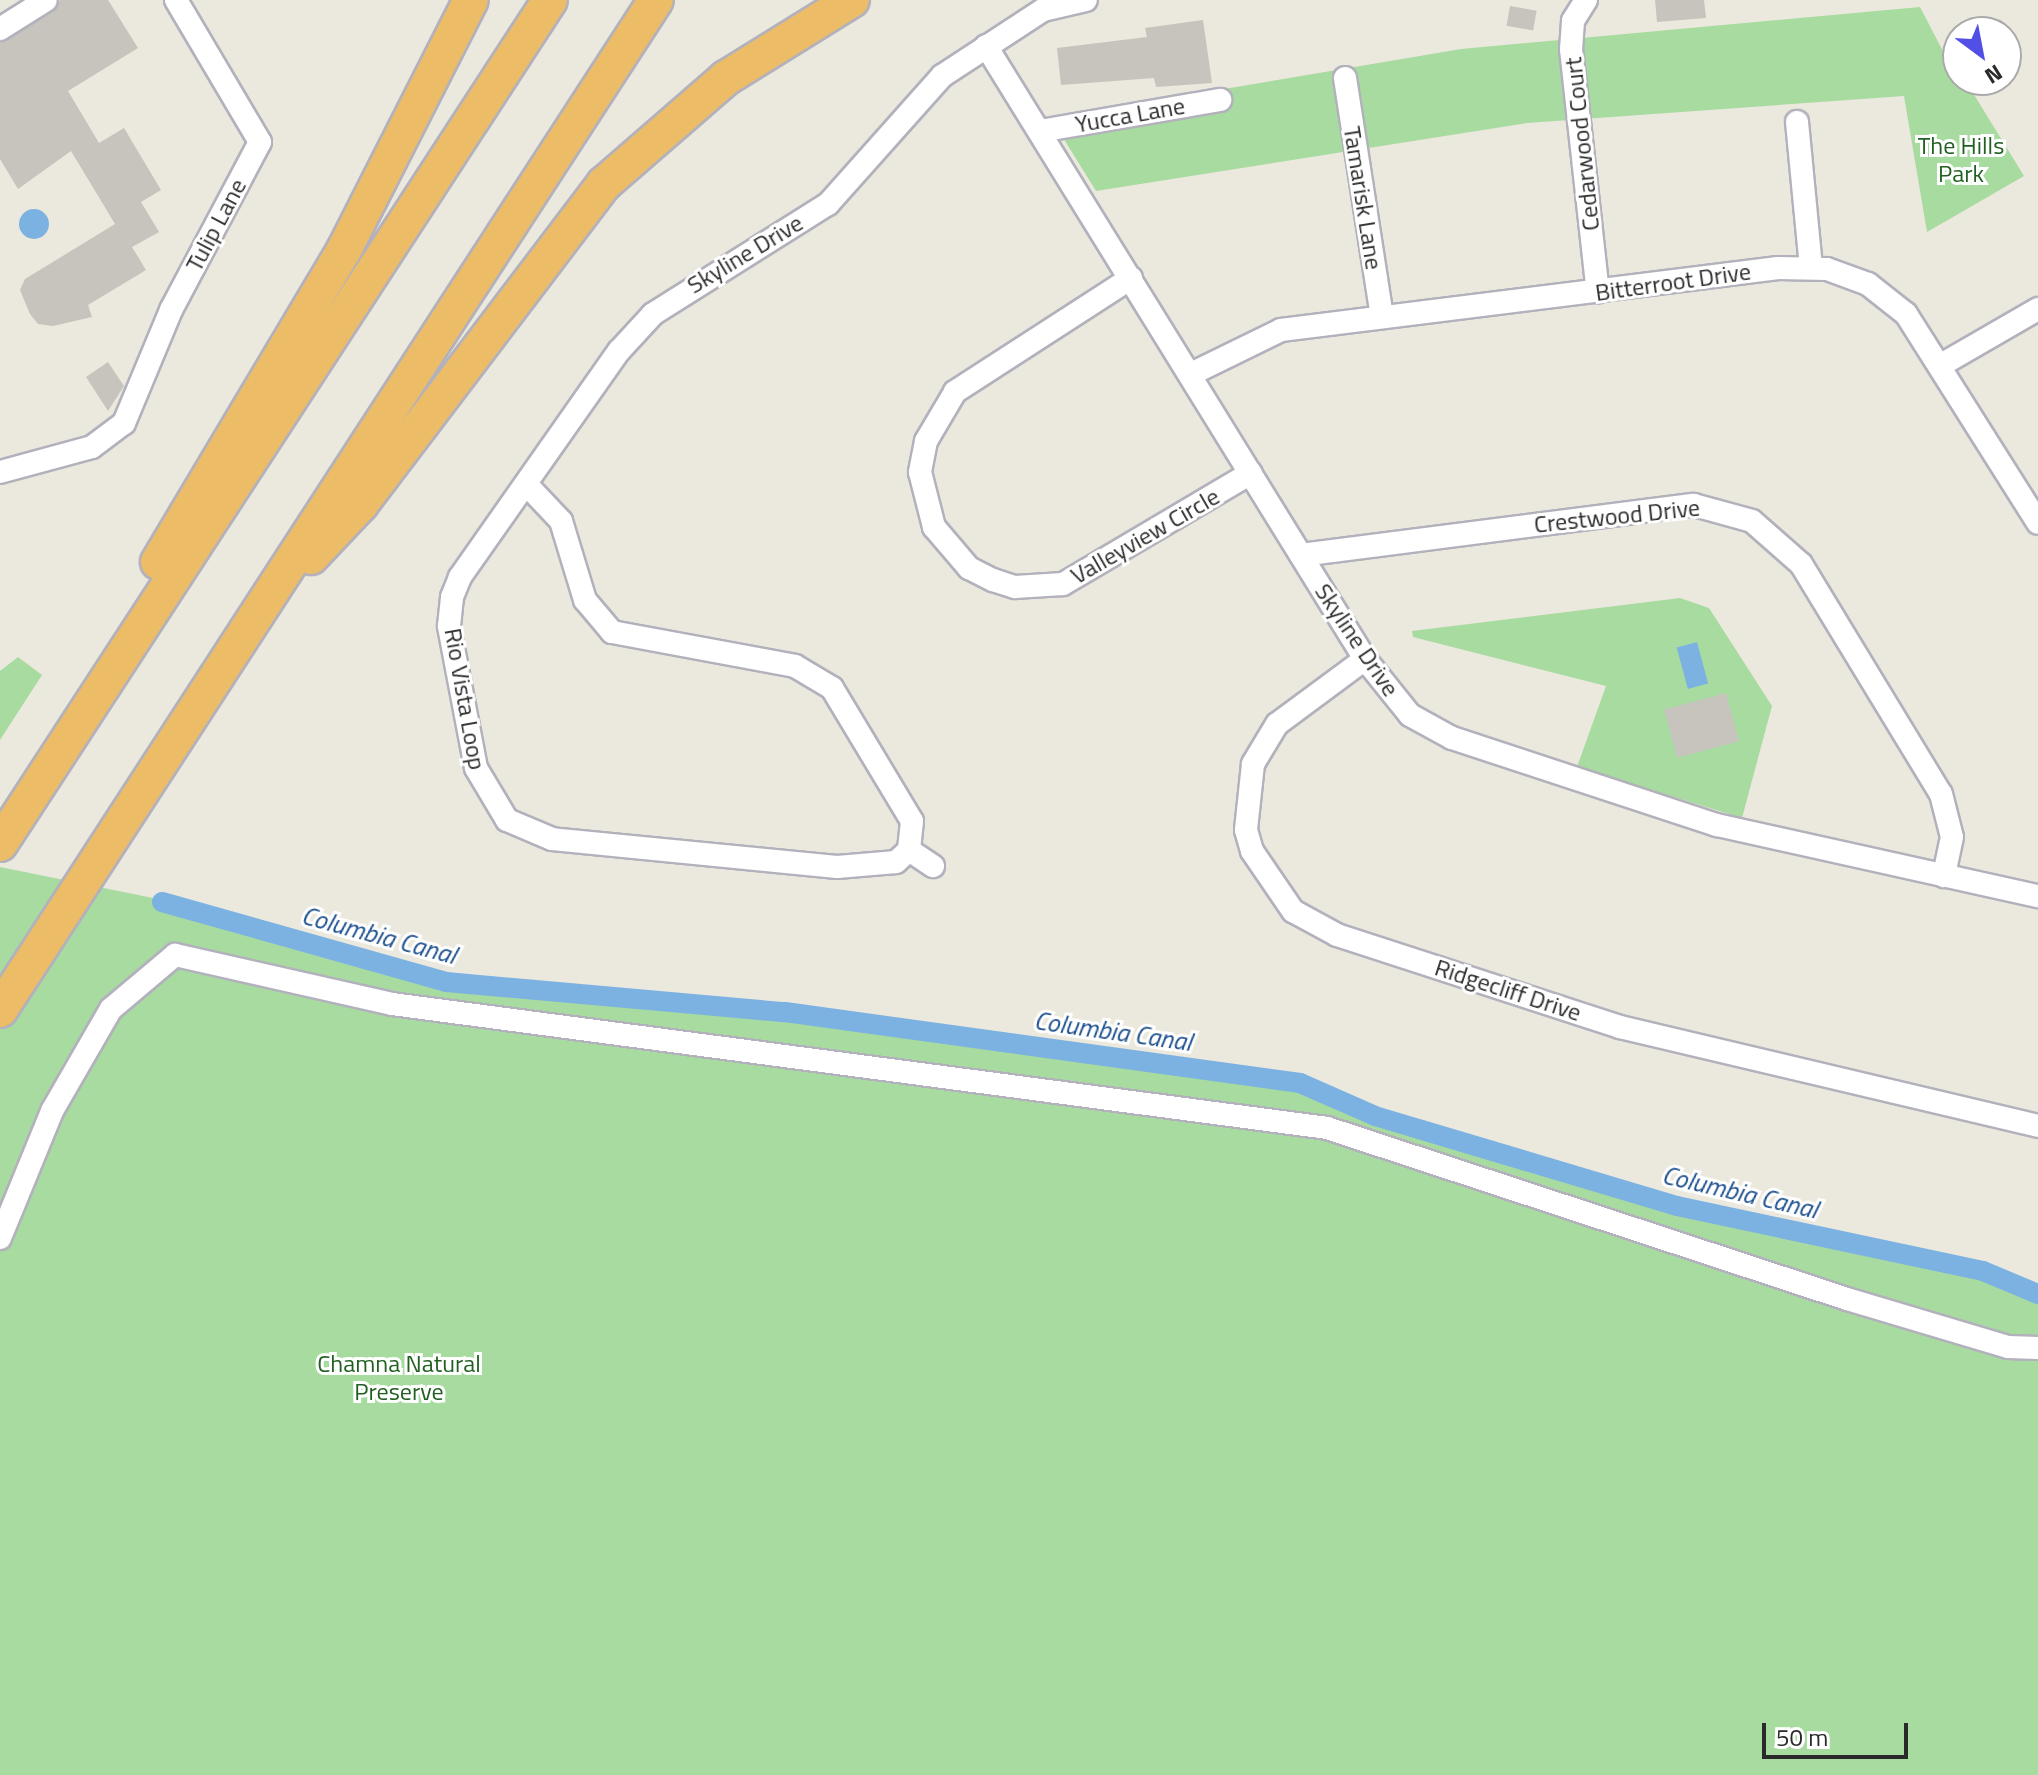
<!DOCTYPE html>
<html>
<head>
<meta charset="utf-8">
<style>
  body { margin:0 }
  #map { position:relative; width:2038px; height:1775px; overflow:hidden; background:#ebe8de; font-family:"Titillium Web",sans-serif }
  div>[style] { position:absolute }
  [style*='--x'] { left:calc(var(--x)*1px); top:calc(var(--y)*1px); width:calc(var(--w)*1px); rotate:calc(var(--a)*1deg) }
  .green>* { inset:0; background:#a8dba0 }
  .water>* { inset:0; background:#7cb2e2; transform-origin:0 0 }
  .round { border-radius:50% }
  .canal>* { height:20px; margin:-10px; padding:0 10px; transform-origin:10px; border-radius:10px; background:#7cb2e2 }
  .building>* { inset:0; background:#c6c4bd; transform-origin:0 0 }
  .roads { filter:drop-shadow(2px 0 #b2b1bc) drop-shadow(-2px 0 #b2b1bc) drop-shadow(0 2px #b2b1bc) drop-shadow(0 -2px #b2b1bc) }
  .minor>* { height:22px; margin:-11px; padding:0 11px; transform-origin:11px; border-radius:11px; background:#fff }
  .highway>* { height:34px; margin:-17px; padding:0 17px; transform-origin:17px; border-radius:17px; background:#edbc67 }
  span { translate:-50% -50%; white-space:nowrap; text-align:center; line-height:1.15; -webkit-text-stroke:6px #fff; paint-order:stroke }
  .street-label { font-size:24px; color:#2a2a2a }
  .park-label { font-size:24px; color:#226022 }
  .water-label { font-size:26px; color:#1c4f8d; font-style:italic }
  .north { position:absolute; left:1942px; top:16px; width:80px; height:80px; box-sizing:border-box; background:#fff; border:2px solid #aaa; border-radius:50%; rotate:148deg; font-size:22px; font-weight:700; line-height:32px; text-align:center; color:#2a2a2a }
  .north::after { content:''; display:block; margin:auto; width:28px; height:36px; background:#524fe6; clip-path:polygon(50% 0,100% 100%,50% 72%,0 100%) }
  .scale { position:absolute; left:1762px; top:1723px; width:146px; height:36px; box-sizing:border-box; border:4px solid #2a2a2a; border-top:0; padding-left:10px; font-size:24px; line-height:28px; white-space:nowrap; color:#2a2a2a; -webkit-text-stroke:6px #fff; paint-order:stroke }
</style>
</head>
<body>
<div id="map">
  <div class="green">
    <i style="clip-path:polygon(1920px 7px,1958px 80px,1965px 80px,2024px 176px,1927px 232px,1904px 96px,1527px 123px,1096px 191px,1057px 128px,1219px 100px,1224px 89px,1461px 49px)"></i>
    <i style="clip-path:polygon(1680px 598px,1709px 608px,1772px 706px,1742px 818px,1577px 767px,1606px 686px,1413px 637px,1412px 631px)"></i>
    <i style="clip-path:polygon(18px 657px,42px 675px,0 740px,0 671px)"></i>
    <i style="clip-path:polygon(0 867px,163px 900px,446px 982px,785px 1012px,1300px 1083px,1375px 1116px,1677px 1206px,1983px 1271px,2038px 1294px,2038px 1775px,0 1775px)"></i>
  </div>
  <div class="water">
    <i class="round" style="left:19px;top:209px;width:30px;height:30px"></i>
    <i style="left:1697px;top:642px;width:43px;height:21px;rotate:75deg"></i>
  </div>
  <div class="canal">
    <i style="--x:162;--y:902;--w:295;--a:15.7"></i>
    <i style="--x:446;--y:982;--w:340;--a:5.1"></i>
    <i style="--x:785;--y:1012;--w:520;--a:7.85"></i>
    <i style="--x:1300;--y:1083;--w:82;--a:23.7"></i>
    <i style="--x:1375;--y:1116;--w:315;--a:16.6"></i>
    <i style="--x:1677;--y:1206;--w:313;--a:12"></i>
    <i style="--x:1983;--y:1271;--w:60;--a:22.7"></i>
  </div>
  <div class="building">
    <i style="clip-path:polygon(60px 0,108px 0,138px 48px,68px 91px,99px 143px,124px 128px,161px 190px,141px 202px,159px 232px,132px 247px,146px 270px,88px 305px,92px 317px,53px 326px,38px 324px,30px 314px,20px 290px,25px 279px,115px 224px,71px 151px,18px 189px,0 159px,0 43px,53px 12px)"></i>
    <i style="clip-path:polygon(1655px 0,1704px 0,1706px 18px,1657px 22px)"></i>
    <i style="left:1510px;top:6px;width:27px;height:20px;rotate:10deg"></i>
    <i style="clip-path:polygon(1203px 20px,1212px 83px,1156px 87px,1154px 78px,1061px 85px,1057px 48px,1147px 37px,1145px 28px)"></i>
    <i style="clip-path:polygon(108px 362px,124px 386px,108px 411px,86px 377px)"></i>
    <i style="left:1726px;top:693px;width:50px;height:64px;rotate:75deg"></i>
  </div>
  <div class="roads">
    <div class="minor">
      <i style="--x:1586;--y:0;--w:25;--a:122"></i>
      <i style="--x:1573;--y:21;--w:28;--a:94"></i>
      <i style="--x:1571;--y:49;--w:244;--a:83.7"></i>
      <i style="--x:0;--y:29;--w:54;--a:-32.2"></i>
      <i style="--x:986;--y:46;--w:721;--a:58.27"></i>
      <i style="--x:1365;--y:659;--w:72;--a:51.2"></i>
      <i style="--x:1410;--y:715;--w:48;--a:28.7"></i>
      <i style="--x:1452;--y:738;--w:279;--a:18.2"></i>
      <i style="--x:1717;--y:825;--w:329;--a:12.5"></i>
      <i style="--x:1345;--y:78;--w:242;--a:81.2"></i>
      <i style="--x:1797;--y:122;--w:146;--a:84.5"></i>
      <i style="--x:1040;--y:131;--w:183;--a:-9.8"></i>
      <i style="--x:1131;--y:278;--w:210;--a:147.1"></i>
      <i style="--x:955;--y:392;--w:57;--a:120.6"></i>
      <i style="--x:926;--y:441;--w:32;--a:101"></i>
      <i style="--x:920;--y:472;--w:57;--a:75.7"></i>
      <i style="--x:934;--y:527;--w:54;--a:49.5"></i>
      <i style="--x:969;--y:568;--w:27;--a:27"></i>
      <i style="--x:993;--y:580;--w:23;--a:18"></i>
      <i style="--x:1015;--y:587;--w:48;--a:-3.6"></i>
      <i style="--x:1063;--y:584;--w:218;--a:-30.6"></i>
      <i style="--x:1941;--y:365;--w:112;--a:-30"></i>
      <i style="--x:1191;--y:374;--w:100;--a:-26.1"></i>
      <i style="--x:1281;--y:330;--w:501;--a:-7.11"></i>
      <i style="--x:1778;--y:268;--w:49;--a:1.2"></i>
      <i style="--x:1827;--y:269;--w:44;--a:20.1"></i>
      <i style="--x:1868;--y:284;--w:48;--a:38.3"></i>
      <i style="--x:1906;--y:314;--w:247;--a:57.7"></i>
      <i style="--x:0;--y:472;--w:95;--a:-15.2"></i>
      <i style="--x:92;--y:447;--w:40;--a:-37"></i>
      <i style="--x:124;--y:423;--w:122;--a:-67.4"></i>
      <i style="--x:171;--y:310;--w:190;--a:-62.1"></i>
      <i style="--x:260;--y:142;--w:165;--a:-120.6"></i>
      <i style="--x:526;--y:484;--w:51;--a:46.6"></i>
      <i style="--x:561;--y:521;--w:83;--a:73.1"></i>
      <i style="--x:585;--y:600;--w:42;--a:49.8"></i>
      <i style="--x:612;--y:632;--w:186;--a:10.5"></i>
      <i style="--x:795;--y:666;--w:43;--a:30.7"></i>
      <i style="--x:832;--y:688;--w:155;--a:59"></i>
      <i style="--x:912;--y:821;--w:29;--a:96"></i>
      <i style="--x:909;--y:850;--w:18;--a:137"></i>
      <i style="--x:896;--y:862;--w:59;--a:175.2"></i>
      <i style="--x:837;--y:867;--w:286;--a:-174.4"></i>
      <i style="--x:552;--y:839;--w:49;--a:-157.1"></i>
      <i style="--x:507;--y:820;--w:61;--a:-120.8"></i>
      <i style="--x:476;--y:768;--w:145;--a:-100.8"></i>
      <i style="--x:449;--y:626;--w:29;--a:-84"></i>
      <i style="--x:452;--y:597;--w:22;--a:-68"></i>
      <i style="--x:460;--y:577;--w:276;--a:-54.9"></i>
      <i style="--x:619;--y:351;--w:50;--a:-47.4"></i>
      <i style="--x:653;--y:314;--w:207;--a:-32.2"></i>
      <i style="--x:828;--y:204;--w:171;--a:-48.3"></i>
      <i style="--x:942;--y:76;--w:121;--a:-33.2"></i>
      <i style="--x:1043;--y:10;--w:44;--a:-13.1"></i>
      <i style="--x:1301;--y:555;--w:396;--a:-7.3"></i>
      <i style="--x:1694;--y:505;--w:60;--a:15.4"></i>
      <i style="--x:1752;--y:521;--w:65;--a:41.3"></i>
      <i style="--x:1801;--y:564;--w:269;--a:58.7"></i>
      <i style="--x:1941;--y:794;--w:44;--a:75.7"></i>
      <i style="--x:1952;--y:837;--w:40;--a:102"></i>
      <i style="--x:1365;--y:659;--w:109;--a:143.5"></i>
      <i style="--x:1277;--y:724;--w:47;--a:121"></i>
      <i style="--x:1253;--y:764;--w:66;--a:96.1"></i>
      <i style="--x:1246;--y:830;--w:22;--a:74"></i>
      <i style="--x:1252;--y:851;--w:73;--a:55.7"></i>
      <i style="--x:1293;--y:911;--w:50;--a:28.6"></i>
      <i style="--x:1337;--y:935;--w:298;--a:18"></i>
      <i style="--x:1620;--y:1027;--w:430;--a:13.3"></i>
      <i style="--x:909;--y:850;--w:29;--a:34"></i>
      <i style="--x:0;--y:1238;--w:137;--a:-67.7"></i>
      <i style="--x:52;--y:1111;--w:118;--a:-60"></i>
      <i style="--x:111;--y:1009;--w:84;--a:-40.2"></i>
      <i style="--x:175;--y:955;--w:222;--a:12.7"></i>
      <i style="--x:392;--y:1004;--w:943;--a:7.55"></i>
      <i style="--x:1327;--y:1128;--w:547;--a:18.2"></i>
      <i style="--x:1847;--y:1299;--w:168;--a:16.6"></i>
      <i style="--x:2008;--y:1347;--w:30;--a:2"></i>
    </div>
    <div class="highway">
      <i style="--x:311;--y:557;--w:73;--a:-46.7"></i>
      <i style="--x:361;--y:504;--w:402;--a:-52.8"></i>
      <i style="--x:604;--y:184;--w:162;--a:-41"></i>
      <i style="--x:726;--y:78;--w:148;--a:-31.8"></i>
      <i style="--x:158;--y:562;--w:363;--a:-59.2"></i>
      <i style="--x:344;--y:250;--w:280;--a:-63.1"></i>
      <i style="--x:0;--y:844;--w:1007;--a:-56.91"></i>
      <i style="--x:0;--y:1010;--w:1204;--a:-57"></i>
    </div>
  </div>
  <div class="street-label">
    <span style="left:1130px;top:115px;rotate:-10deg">Yucca Lane</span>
    <span style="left:1582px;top:144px;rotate:-96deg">Cedarwood Court</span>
    <span style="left:1363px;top:198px;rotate:81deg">Tamarisk Lane</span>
    <span style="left:216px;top:225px;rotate:-62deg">Tulip Lane</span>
    <span style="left:745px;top:254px;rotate:-31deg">Skyline Drive</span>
    <span style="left:1673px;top:282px;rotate:-8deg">Bitterroot Drive</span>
    <span style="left:1617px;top:516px;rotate:-6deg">Crestwood Drive</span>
    <span style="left:1145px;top:536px;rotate:-30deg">Valleyview Circle</span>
    <span style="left:1357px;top:640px;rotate:56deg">Skyline Drive</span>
    <span style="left:465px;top:699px;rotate:80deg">Rio Vista Loop</span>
    <span style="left:1508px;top:990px;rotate:18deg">Ridgecliff Drive</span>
  </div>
  <div class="park-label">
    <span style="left:1961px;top:160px">The Hills<br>Park</span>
    <span style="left:399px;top:1378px">Chamna Natural<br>Preserve</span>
  </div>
  <div class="water-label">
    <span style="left:379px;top:935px;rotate:15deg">Columbia Canal</span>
    <span style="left:1113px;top:1031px;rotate:8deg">Columbia Canal</span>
    <span style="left:1740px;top:1192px;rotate:13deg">Columbia Canal</span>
  </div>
  <div class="north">N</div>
  <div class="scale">50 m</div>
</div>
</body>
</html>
